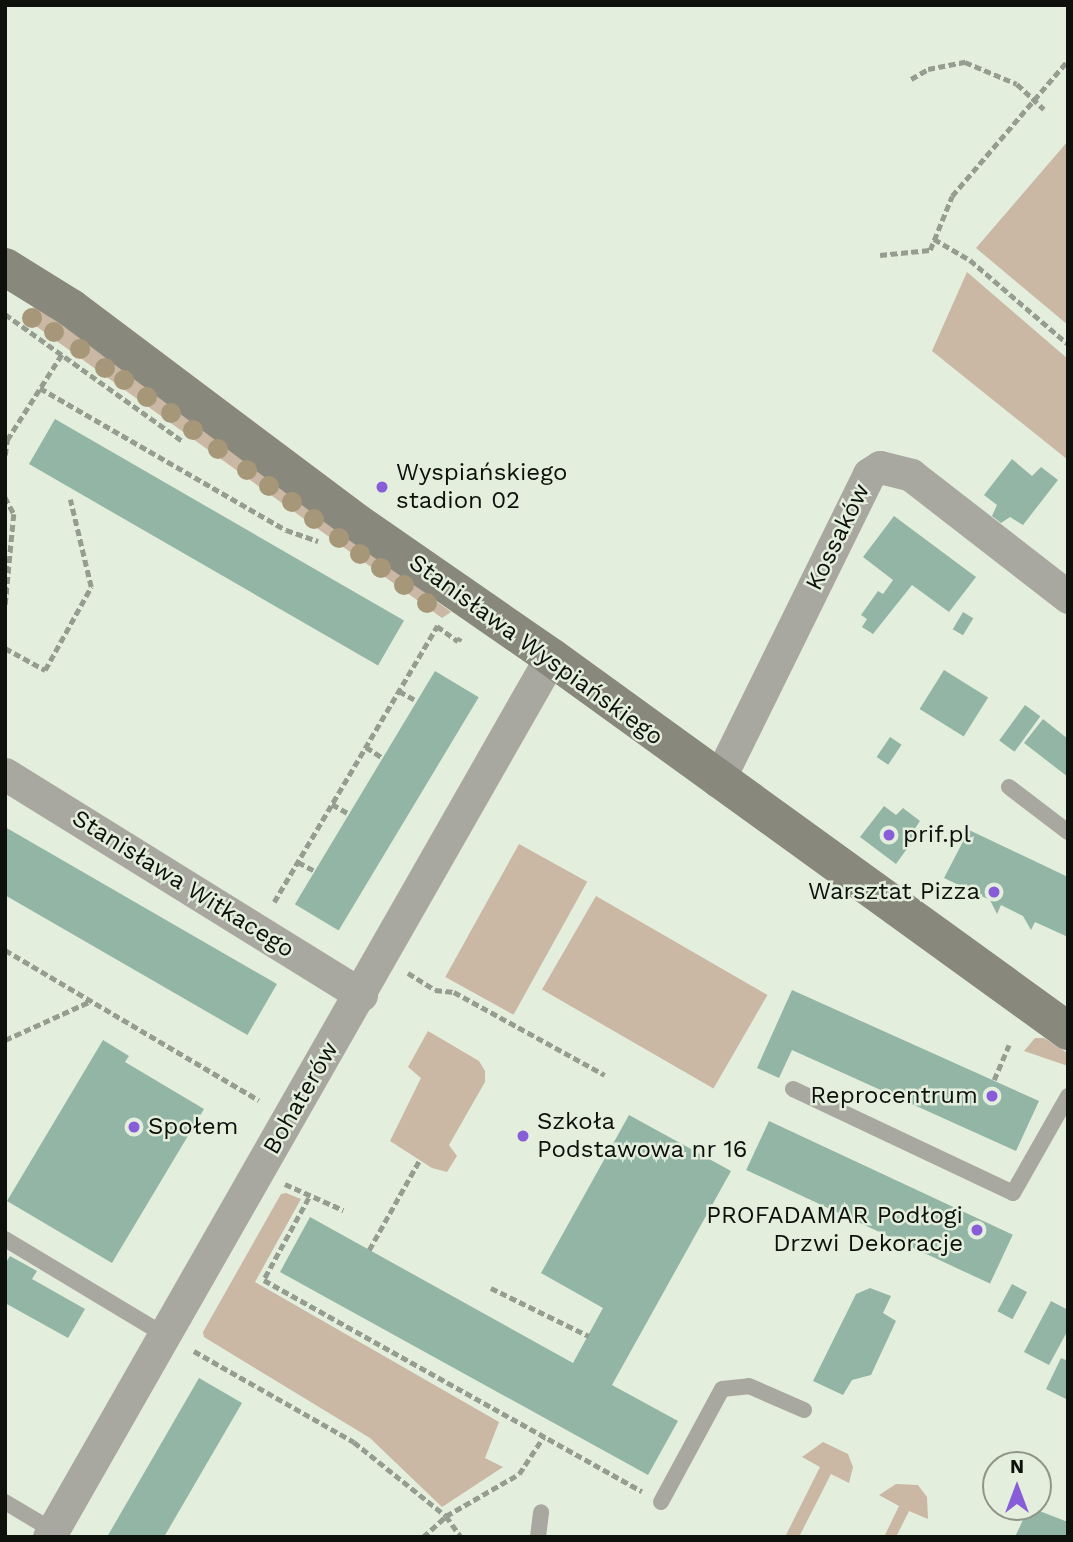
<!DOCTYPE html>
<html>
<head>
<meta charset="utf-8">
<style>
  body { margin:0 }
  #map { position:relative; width:1073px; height:1542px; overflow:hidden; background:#e4eedd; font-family:"Work Sans",sans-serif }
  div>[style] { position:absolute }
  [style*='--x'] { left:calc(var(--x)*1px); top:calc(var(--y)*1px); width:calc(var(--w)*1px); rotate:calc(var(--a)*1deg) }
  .green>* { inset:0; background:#cab7a4; transform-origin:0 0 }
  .building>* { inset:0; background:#93b5a5; transform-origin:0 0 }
  .path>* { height:4.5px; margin-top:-2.25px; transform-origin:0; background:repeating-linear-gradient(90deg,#959d90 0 7px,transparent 0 10.5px) }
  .lane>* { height:16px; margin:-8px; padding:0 8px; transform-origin:8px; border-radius:8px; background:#a9a8a0 }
  .street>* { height:33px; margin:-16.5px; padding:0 16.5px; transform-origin:16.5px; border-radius:16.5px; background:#a9a8a0 }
  .secondary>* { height:38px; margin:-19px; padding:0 19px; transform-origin:19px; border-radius:19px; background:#89887c }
  .trees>* { width:20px; height:20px; margin:-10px; border-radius:50%; background:#a69779 }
  .dots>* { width:19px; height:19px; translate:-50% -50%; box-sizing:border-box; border:4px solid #e4eedd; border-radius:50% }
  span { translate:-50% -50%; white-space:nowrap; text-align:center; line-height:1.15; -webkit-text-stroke:5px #e4eedd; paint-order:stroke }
  .poi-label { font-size:24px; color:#0d100b }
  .left { translate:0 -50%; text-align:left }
  .right { translate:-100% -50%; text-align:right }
  .street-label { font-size:24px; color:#0d100b }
  .frame { position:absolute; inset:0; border:7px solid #0d100b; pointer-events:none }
  .north { position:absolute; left:982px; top:1451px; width:70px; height:70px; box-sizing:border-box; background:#e4eedd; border:2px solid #8e9589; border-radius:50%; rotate:0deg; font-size:19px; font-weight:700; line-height:28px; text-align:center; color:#0d100b }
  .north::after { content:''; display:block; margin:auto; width:24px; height:32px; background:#875ed8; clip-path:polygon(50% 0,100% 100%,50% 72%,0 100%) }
</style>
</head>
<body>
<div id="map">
  <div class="green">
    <i style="clip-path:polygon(1068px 141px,1068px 325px,976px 248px)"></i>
    <i style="clip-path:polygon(967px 272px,1068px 359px,1068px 460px,932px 351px)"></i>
    <i style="clip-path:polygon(35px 305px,382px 561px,451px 612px,442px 618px,26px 319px)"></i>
    <i style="left:519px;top:844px;width:78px;height:152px;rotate:29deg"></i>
    <i style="left:596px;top:896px;width:198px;height:108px;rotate:30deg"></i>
    <i style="clip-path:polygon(428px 1031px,479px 1061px,485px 1071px,485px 1082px,449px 1145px,457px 1156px,447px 1172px,432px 1168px,390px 1141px,421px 1078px,408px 1067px)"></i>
    <i style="clip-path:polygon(1035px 1038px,1044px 1038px,1066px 1052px,1068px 1066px,1024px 1051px)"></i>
    <i style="clip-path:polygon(286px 1193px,301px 1199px,255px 1282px,499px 1422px,485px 1458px,503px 1467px,442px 1507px,370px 1438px,204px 1337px,203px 1332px,281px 1194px)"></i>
    <i style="clip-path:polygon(823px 1442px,848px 1454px,853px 1467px,849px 1483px,831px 1474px,799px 1537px,785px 1537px,820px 1467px,802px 1457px)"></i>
    <i style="clip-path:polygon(896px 1484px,918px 1485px,927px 1497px,928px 1519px,909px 1511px,896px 1537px,884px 1537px,899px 1506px,879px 1495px)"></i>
  </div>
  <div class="building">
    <i style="left:55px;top:419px;width:403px;height:52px;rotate:30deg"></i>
    <i style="clip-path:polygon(1012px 459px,1032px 476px,1041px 467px,1058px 480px,1023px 525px,1010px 517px,1001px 523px,992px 516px,997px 505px,984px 495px)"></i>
    <i style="clip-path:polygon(894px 516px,976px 577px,949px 612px,912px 585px,873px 634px,862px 627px,867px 619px,861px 615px,878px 591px,883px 594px,893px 580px,863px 557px)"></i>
    <i style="left:963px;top:612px;width:12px;height:20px;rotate:31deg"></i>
    <i style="left:944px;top:670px;width:52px;height:46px;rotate:32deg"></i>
    <i style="left:435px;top:671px;width:51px;height:272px;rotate:31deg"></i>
    <i style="left:1025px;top:705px;width:19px;height:44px;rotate:36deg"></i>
    <i style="clip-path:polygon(1043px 719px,1068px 739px,1068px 777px,1024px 743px)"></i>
    <i style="left:890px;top:737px;width:14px;height:24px;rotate:34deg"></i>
    <i style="clip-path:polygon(884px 806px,896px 815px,903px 808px,920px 821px,914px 830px,919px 832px,896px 864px,860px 837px)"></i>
    <i style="left:5px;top:827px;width:314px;height:59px;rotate:30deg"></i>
    <i style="clip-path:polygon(969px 830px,1068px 877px,1068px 937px,1035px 922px,1031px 930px,1023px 916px,1001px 905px,997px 914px,990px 900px,944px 878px)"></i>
    <i style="clip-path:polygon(792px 990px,1039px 1101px,1016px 1151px,792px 1050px,779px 1078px,757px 1068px)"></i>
    <i style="clip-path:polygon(103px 1040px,129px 1056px,125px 1062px,204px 1109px,112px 1263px,7px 1201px)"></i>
    <i style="clip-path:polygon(629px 1115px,731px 1171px,612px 1385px,678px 1421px,648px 1475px,280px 1272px,310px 1217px,573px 1363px,603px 1308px,541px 1273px)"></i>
    <i style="left:769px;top:1121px;width:269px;height:54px;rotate:25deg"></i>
    <i style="clip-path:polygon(10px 1256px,37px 1271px,32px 1279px,85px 1309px,68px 1338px,5px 1303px,5px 1264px)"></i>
    <i style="left:1012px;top:1284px;width:17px;height:31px;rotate:28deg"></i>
    <i style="clip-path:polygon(870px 1288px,891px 1296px,883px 1313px,896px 1321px,871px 1375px,852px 1380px,843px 1395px,813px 1381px,856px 1294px)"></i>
    <i style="clip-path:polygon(1051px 1301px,1068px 1310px,1068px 1330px,1049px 1365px,1024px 1352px)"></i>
    <i style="clip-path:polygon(1061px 1358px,1068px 1361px,1068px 1400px,1046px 1389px)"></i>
    <i style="clip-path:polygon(199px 1378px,242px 1403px,164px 1537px,107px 1537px)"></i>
    <i style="clip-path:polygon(1029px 1507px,1068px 1522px,1068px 1537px,1015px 1537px)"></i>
  </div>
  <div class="path">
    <i style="--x:911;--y:79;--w:20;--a:-30"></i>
    <i style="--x:928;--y:69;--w:38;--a:-11"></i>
    <i style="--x:965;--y:62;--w:56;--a:22.9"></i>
    <i style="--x:1017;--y:84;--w:37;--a:43"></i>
    <i style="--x:934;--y:239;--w:42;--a:30.3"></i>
    <i style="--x:970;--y:260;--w:129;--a:40.6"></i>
    <i style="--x:880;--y:255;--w:50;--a:-5.7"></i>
    <i style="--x:930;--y:250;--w:58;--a:-67.8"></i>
    <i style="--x:952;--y:196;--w:179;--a:-49.5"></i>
    <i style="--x:5;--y:314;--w:220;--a:35.6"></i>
    <i style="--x:40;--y:388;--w:284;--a:30"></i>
    <i style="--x:286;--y:530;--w:34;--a:19"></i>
    <i style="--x:5;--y:455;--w:15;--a:-82"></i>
    <i style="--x:7;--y:440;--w:102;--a:-57.4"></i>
    <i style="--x:5;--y:497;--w:19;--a:62"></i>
    <i style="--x:14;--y:514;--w:95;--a:95.4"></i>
    <i style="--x:437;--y:626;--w:26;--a:36"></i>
    <i style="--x:458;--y:641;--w:4;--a:-56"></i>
    <i style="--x:5;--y:648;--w:46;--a:28.8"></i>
    <i style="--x:45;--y:670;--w:95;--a:-61"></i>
    <i style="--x:91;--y:587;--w:90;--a:-103.4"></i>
    <i style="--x:399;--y:691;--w:21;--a:29"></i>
    <i style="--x:366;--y:747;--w:20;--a:33"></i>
    <i style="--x:332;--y:804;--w:20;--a:30"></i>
    <i style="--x:298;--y:862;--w:19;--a:28"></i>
    <i style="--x:274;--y:902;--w:321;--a:-59.4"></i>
    <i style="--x:5;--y:950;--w:295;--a:30.6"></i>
    <i style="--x:408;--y:973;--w:32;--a:32"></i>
    <i style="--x:435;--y:990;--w:19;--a:6"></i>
    <i style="--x:454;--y:992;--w:172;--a:28.8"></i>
    <i style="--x:5;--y:1040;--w:94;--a:-24.4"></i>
    <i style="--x:994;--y:1080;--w:38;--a:-67"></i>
    <i style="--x:285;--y:1184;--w:64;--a:24.1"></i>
    <i style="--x:309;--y:1198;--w:94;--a:118.8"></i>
    <i style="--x:264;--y:1280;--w:433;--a:29.2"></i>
    <i style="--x:369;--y:1250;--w:102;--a:-60.7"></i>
    <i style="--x:491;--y:1288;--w:109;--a:26.1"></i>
    <i style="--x:194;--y:1351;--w:184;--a:29.6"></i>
    <i style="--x:354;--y:1442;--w:118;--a:38.8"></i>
    <i style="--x:446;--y:1516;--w:26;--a:54"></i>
    <i style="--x:423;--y:1537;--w:31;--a:-42"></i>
    <i style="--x:446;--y:1516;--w:84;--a:-29.9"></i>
    <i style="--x:519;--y:1474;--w:45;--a:-56.7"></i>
  </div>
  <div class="lane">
    <i style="--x:1009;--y:787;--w:74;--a:37.3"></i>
    <i style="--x:793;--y:1089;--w:243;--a:25.3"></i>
    <i style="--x:1013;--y:1193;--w:112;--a:-60.4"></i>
    <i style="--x:5;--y:1239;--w:187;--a:31"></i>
    <i style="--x:5;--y:1502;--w:55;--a:30.8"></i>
    <i style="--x:661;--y:1502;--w:128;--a:-61.6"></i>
    <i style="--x:722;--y:1389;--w:27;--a:-6"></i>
    <i style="--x:749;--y:1386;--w:60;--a:23.6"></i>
    <i style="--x:538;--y:1537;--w:25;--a:-83"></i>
  </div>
  <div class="street">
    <i style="--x:5;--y:774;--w:419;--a:31.8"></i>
    <i style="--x:718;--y:781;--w:342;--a:-63.8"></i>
    <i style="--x:869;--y:474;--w:13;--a:-32"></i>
    <i style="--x:880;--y:467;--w:32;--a:14"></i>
    <i style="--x:911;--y:475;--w:199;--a:37.8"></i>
    <i style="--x:49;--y:1537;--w:1013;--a:-60.3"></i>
  </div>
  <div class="secondary">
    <i style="--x:5;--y:267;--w:78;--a:31.8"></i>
    <i style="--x:71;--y:308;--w:356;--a:36.9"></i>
    <i style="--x:356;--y:522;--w:237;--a:34.7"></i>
    <i style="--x:551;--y:657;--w:638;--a:35.88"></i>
  </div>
  <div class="trees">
    <i style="left:32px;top:318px"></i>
    <i style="left:54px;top:332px"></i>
    <i style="left:80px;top:349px"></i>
    <i style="left:105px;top:368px"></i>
    <i style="left:124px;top:380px"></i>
    <i style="left:147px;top:397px"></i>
    <i style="left:171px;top:413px"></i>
    <i style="left:193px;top:430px"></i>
    <i style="left:218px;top:449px"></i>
    <i style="left:247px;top:470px"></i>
    <i style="left:269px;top:486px"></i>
    <i style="left:292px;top:502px"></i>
    <i style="left:314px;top:519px"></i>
    <i style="left:339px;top:538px"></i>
    <i style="left:360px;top:554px"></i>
    <i style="left:381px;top:568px"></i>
    <i style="left:404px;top:585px"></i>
    <i style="left:427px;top:603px"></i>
  </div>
  <div class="dots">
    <i style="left:382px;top:487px;background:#875ed8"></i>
    <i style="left:889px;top:835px;background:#875ed8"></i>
    <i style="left:994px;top:892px;background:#875ed8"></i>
    <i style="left:992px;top:1096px;background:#875ed8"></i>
    <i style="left:134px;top:1127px;background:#875ed8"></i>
    <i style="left:523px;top:1136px;background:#875ed8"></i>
    <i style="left:977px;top:1230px;background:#875ed8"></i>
  </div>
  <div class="poi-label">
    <span class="left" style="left:396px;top:487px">Wyspiańskiego<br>stadion 02</span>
    <span class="left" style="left:903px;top:835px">prif.pl</span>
    <span class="right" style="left:980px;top:892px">Warsztat Pizza</span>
    <span class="right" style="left:978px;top:1096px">Reprocentrum</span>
    <span class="left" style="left:537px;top:1136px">Szkoła<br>Podstawowa nr 16</span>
    <span class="left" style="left:148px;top:1127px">Społem</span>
    <span class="right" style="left:963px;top:1230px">PROFADAMAR Podłogi<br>Drzwi Dekoracje</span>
  </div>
  <div class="street-label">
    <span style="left:838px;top:537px;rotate:-64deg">Kossaków</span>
    <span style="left:536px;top:650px;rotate:36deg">Stanisława Wyspiańskiego</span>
    <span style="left:183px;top:884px;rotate:32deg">Stanisława Witkacego</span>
    <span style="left:301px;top:1098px;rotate:-60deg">Bohaterów</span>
  </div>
  <div class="frame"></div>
  <div class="north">N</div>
</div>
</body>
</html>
